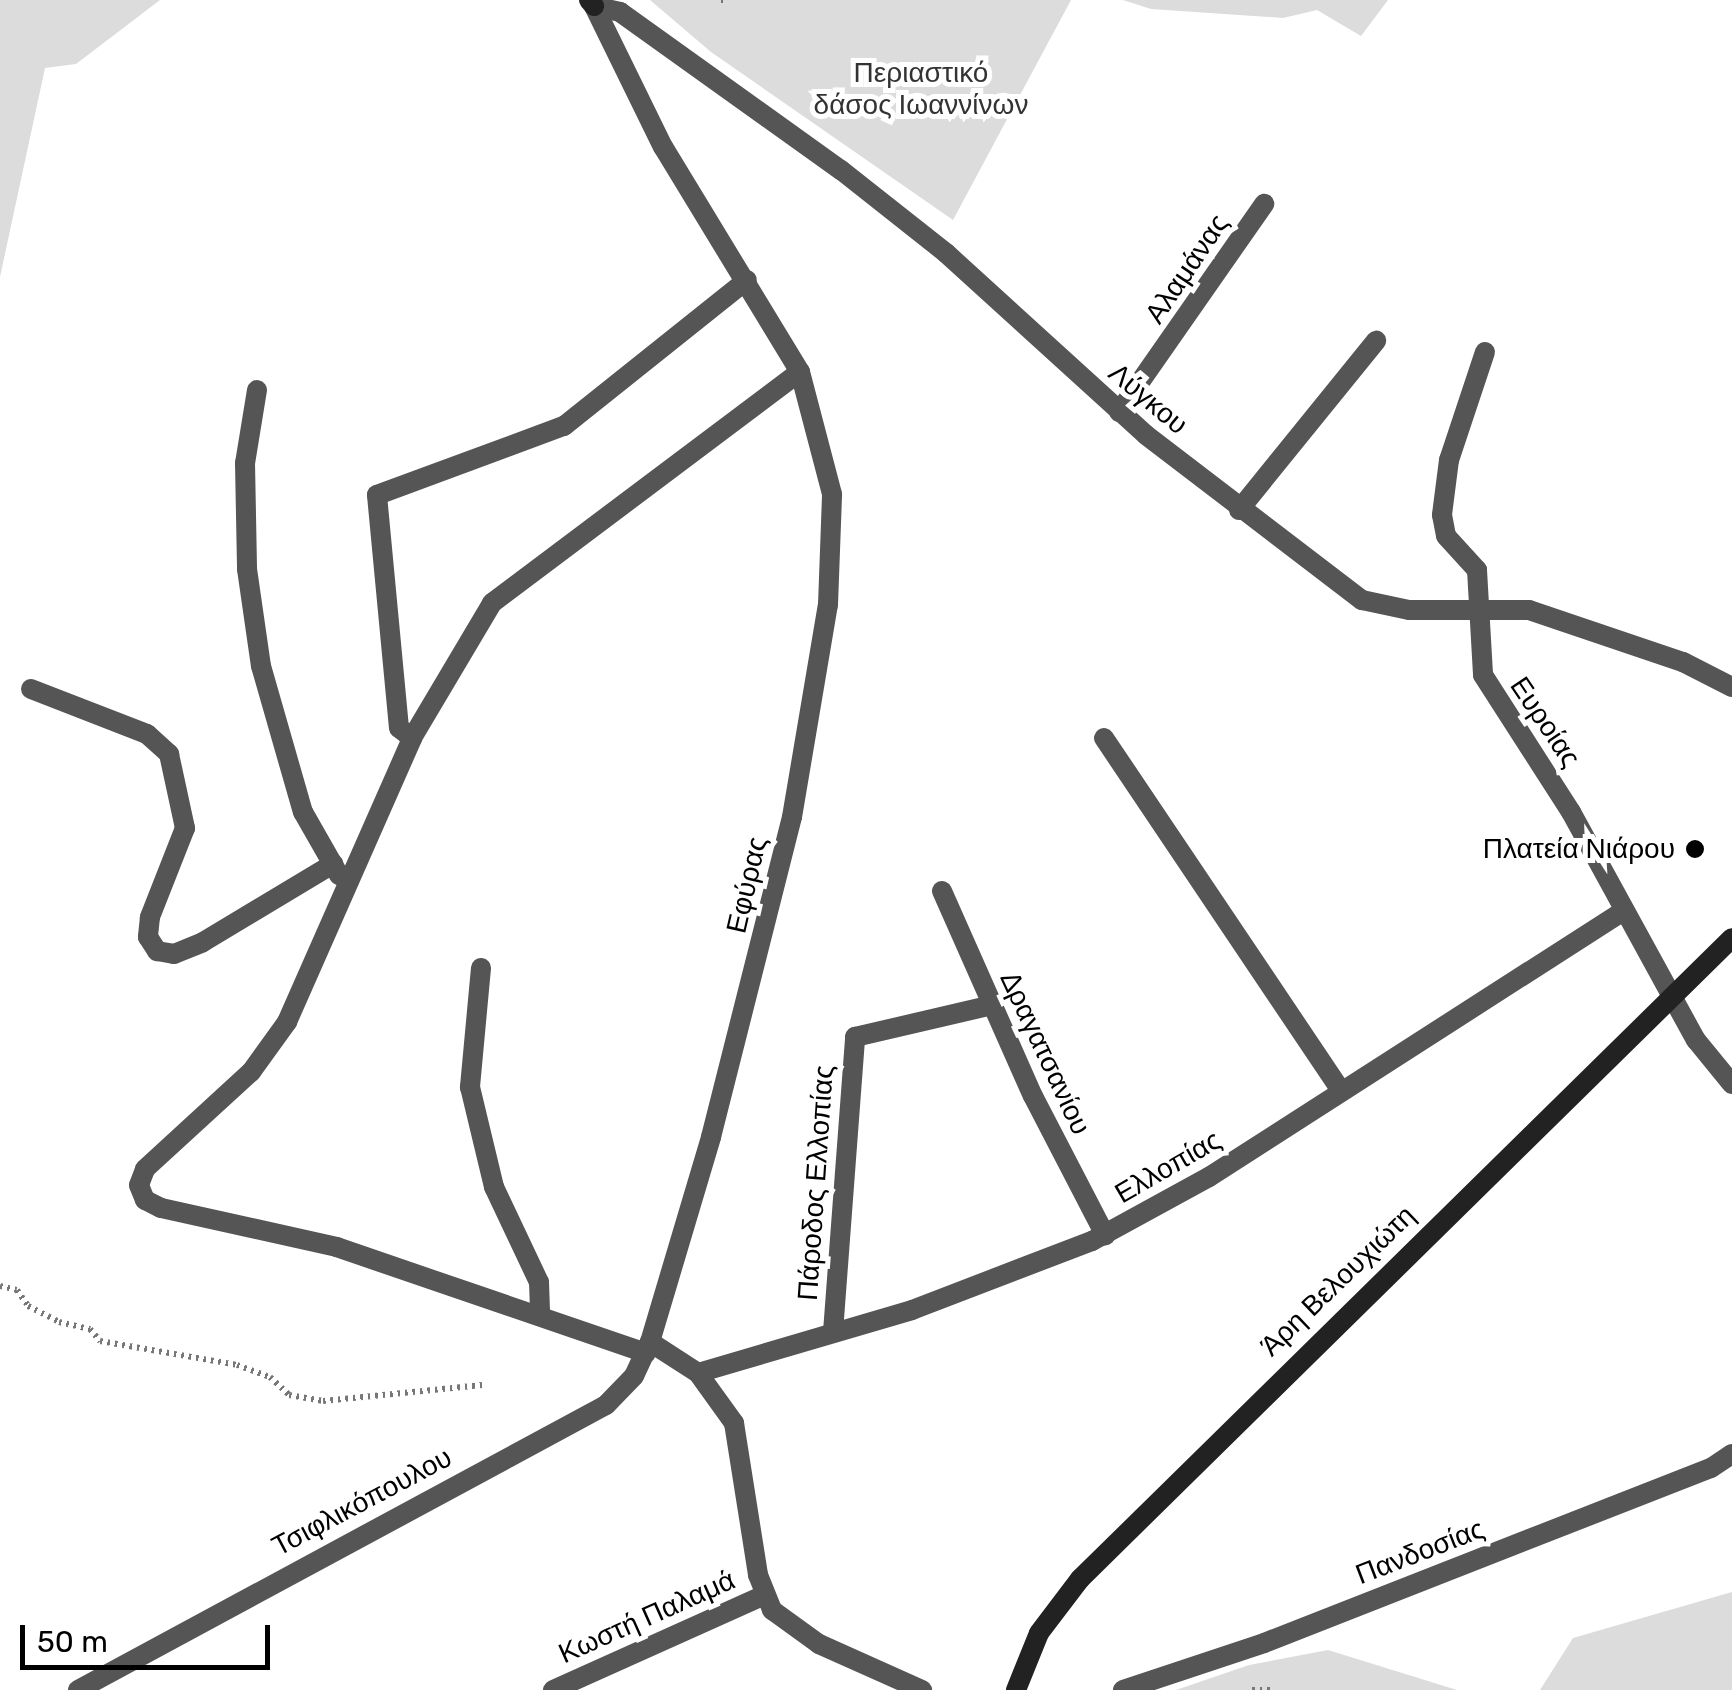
<!DOCTYPE html>
<html>
<head>
<meta charset="utf-8">
<style>
  body { margin:0 }
  #map { position:relative; width:1732px; height:1690px; overflow:hidden; background:#fff; font-family:Rubik,sans-serif }
  div>[style] { position:absolute }
  [style*='--x'] { left:calc(var(--x)*1px); top:calc(var(--y)*1px); width:calc(var(--w)*1px); rotate:calc(var(--a)*1deg) }
  .green>* { inset:0; background:#dcdcdc }
  .path>* { height:6px; margin-top:-3px; transform-origin:0; background:repeating-linear-gradient(90deg,#777 0 2.5px,transparent 0 7.5px) }
  .street>* { height:20px; margin:-10px; padding:0 10px; transform-origin:10px; border-radius:10px; background:#555 }
  .secondary>* { height:20px; margin:-10px; padding:0 10px; transform-origin:10px; border-radius:10px; background:#222 }
  .dots>* { width:28px; height:28px; translate:-50% -50%; box-sizing:border-box; border:5px solid #fff; border-radius:50% }
  span { translate:-50% -50%; white-space:nowrap; text-align:center; line-height:1.15; -webkit-text-stroke:10px #fff; paint-order:stroke }
  .park-label { font-size:28px; color:#333 }
  .street-label { font-size:28px; color:#000 }
  .poi-label { font-size:28px; color:#000 }
  .right { translate:-100% -50%; text-align:right }
  .scale { position:absolute; left:20px; top:1625px; width:250px; height:45px; box-sizing:border-box; border:5px solid #000; border-top:0; padding-left:12px; font-size:30px; line-height:35px; white-space:nowrap; color:#000; -webkit-text-stroke:8px #fff; paint-order:stroke }
</style>
</head>
<body>
<div id="map">
  <div class="green">
    <i style="clip-path:polygon(0 0,160px 0,76px 64px,45px 68px,0 277px)"></i>
    <i style="clip-path:polygon(650px 0,1071px 0,953px 220px,711px 52px)"></i>
    <i style="clip-path:polygon(1123px 0,1388px 0,1361px 36px,1317px 10px,1283px 18px,1151px 9px)"></i>
    <i style="clip-path:polygon(1732px 1592px,1732px 1690px,1540px 1690px,1573px 1638px)"></i>
    <i style="clip-path:polygon(1328px 1650px,1457px 1690px,1176px 1690px,1249px 1665px)"></i>
  </div>
  <div class="path">
    <i style="--x:721;--y:0;--w:6;--a:0"></i>
    <i style="--x:0;--y:1286;--w:17;--a:13"></i>
    <i style="--x:17;--y:1290;--w:19;--a:55"></i>
    <i style="--x:28;--y:1306;--w:35;--a:27"></i>
    <i style="--x:59;--y:1322;--w:32;--a:13"></i>
    <i style="--x:90;--y:1329;--w:16;--a:50"></i>
    <i style="--x:100;--y:1341;--w:139;--a:9.9"></i>
    <i style="--x:237;--y:1365;--w:35;--a:20"></i>
    <i style="--x:270;--y:1377;--w:26;--a:43"></i>
    <i style="--x:289;--y:1395;--w:35;--a:10"></i>
    <i style="--x:323;--y:1401;--w:160;--a:-5.7"></i>
    <i style="--x:1252;--y:1690;--w:19;--a:0"></i>
  </div>
  <div class="street">
    <i style="--x:594;--y:6;--w:27;--a:13"></i>
    <i style="--x:620;--y:12;--w:272;--a:35.6"></i>
    <i style="--x:841;--y:170;--w:134;--a:38.3"></i>
    <i style="--x:946;--y:253;--w:270;--a:42.3"></i>
    <i style="--x:1146;--y:435;--w:272;--a:37.4"></i>
    <i style="--x:1362;--y:600;--w:48;--a:12"></i>
    <i style="--x:1409;--y:610;--w:120;--a:0"></i>
    <i style="--x:1529;--y:610;--w:163;--a:18.7"></i>
    <i style="--x:1683;--y:662;--w:55;--a:27"></i>
    <i style="--x:1485;--y:352;--w:114;--a:108.4"></i>
    <i style="--x:1449;--y:460;--w:55;--a:97.3"></i>
    <i style="--x:1442;--y:515;--w:21;--a:79"></i>
    <i style="--x:1446;--y:536;--w:46;--a:47.6"></i>
    <i style="--x:1477;--y:570;--w:105;--a:86.7"></i>
    <i style="--x:1483;--y:675;--w:163;--a:57.3"></i>
    <i style="--x:1571;--y:812;--w:260;--a:61.3"></i>
    <i style="--x:1696;--y:1040;--w:57;--a:50.7"></i>
    <i style="--x:257;--y:390;--w:74;--a:99.3"></i>
    <i style="--x:245;--y:463;--w:106;--a:88.9"></i>
    <i style="--x:247;--y:569;--w:98;--a:81.8"></i>
    <i style="--x:261;--y:666;--w:152;--a:74"></i>
    <i style="--x:303;--y:812;--w:73;--a:60.3"></i>
    <i style="--x:1119;--y:412;--w:254;--a:-55.1"></i>
    <i style="--x:1239;--y:510;--w:218;--a:-51"></i>
    <i style="--x:31;--y:689;--w:124;--a:21.2"></i>
    <i style="--x:147;--y:734;--w:30;--a:42"></i>
    <i style="--x:169;--y:754;--w:76;--a:77.8"></i>
    <i style="--x:185;--y:828;--w:96;--a:111.5"></i>
    <i style="--x:150;--y:917;--w:20;--a:96"></i>
    <i style="--x:148;--y:937;--w:17;--a:57"></i>
    <i style="--x:157;--y:951;--w:17;--a:10"></i>
    <i style="--x:174;--y:954;--w:31;--a:-22"></i>
    <i style="--x:203;--y:942;--w:152;--a:-31"></i>
    <i style="--x:412;--y:738;--w:16;--a:-142"></i>
    <i style="--x:399;--y:728;--w:234;--a:-95.4"></i>
    <i style="--x:377;--y:495;--w:199;--a:-20.3"></i>
    <i style="--x:564;--y:426;--w:234;--a:-38.6"></i>
    <i style="--x:1104;--y:738;--w:425;--a:56.1"></i>
    <i style="--x:942;--y:891;--w:224;--a:66.1"></i>
    <i style="--x:1033;--y:1096;--w:157;--a:62.6"></i>
    <i style="--x:481;--y:968;--w:120;--a:95.3"></i>
    <i style="--x:470;--y:1087;--w:103;--a:76.5"></i>
    <i style="--x:494;--y:1187;--w:105;--a:64.7"></i>
    <i style="--x:539;--y:1282;--w:30;--a:88"></i>
    <i style="--x:833;--y:1332;--w:296;--a:-85.7"></i>
    <i style="--x:855;--y:1037;--w:141;--a:-13.1"></i>
    <i style="--x:650;--y:1342;--w:57;--a:32.9"></i>
    <i style="--x:698;--y:1373;--w:62;--a:54.2"></i>
    <i style="--x:734;--y:1423;--w:154;--a:81"></i>
    <i style="--x:758;--y:1575;--w:38;--a:68"></i>
    <i style="--x:772;--y:1610;--w:58;--a:35.9"></i>
    <i style="--x:819;--y:1644;--w:113;--a:24.1"></i>
    <i style="--x:646;--y:1353;--w:327;--a:-161.1"></i>
    <i style="--x:337;--y:1247;--w:180;--a:-167.5"></i>
    <i style="--x:161;--y:1208;--w:18;--a:-153"></i>
    <i style="--x:145;--y:1200;--w:16;--a:-112"></i>
    <i style="--x:139;--y:1185;--w:17;--a:-69"></i>
    <i style="--x:145;--y:1169;--w:144;--a:-42.5"></i>
    <i style="--x:251;--y:1072;--w:62;--a:-54.2"></i>
    <i style="--x:287;--y:1022;--w:310;--a:-66.2"></i>
    <i style="--x:412;--y:738;--w:157;--a:-59.3"></i>
    <i style="--x:492;--y:603;--w:385;--a:-36.9"></i>
    <i style="--x:698;--y:1373;--w:223;--a:-16.4"></i>
    <i style="--x:912;--y:1310;--w:193;--a:-21"></i>
    <i style="--x:1092;--y:1241;--w:133;--a:-28.7"></i>
    <i style="--x:1209;--y:1177;--w:489;--a:-32.7"></i>
    <i style="--x:78;--y:1690;--w:600;--a:-28.36"></i>
    <i style="--x:606;--y:1405;--w:40;--a:-46"></i>
    <i style="--x:634;--y:1376;--w:38;--a:-65"></i>
    <i style="--x:650;--y:1342;--w:214;--a:-73.4"></i>
    <i style="--x:711;--y:1137;--w:330;--a:-75.8"></i>
    <i style="--x:792;--y:817;--w:215;--a:-80.4"></i>
    <i style="--x:828;--y:605;--w:111;--a:-87.9"></i>
    <i style="--x:832;--y:494;--w:126;--a:-104.7"></i>
    <i style="--x:800;--y:372;--w:263;--a:-121.3"></i>
    <i style="--x:663;--y:147;--w:157;--a:-116.1"></i>
    <i style="--x:553;--y:1690;--w:231;--a:-24.2"></i>
    <i style="--x:1123;--y:1690;--w:149;--a:-18.4"></i>
    <i style="--x:1264;--y:1643;--w:480;--a:-21.4"></i>
    <i style="--x:1711;--y:1468;--w:25;--a:-34"></i>
  </div>
  <div class="secondary">
    <i style="--x:589;--y:0;--w:8;--a:50"></i>
    <i style="--x:1016;--y:1690;--w:61;--a:-68"></i>
    <i style="--x:1039;--y:1633;--w:68;--a:-52.8"></i>
    <i style="--x:1080;--y:1579;--w:914;--a:-44.51"></i>
  </div>
  <div class="dots">
    <i style="left:1695px;top:849px;background:#000"></i>
  </div>
  <div class="park-label">
    <span style="left:921px;top:89px">Περιαστικό<br>δάσος Ιωαννίνων</span>
  </div>
  <div class="street-label">
    <span style="left:1187px;top:269px;rotate:-56deg">Αλαμάνας</span>
    <span style="left:1148px;top:399px;rotate:40deg">Λύγκου</span>
    <span style="left:1545px;top:722px;rotate:56deg">Ευροίας</span>
    <span style="left:747px;top:885px;rotate:-77deg">Εφύρας</span>
    <span style="left:1045px;top:1053px;rotate:65deg">Δραγατσανίου</span>
    <span style="left:1168px;top:1167px;rotate:-30deg">Ελλοπίας</span>
    <span style="left:816px;top:1183px;rotate:-86deg">Πάροδος Ελλοπίας</span>
    <span style="left:1338px;top:1281px;rotate:-44deg">Άρη Βελουχιώτη</span>
    <span style="left:362px;top:1502px;rotate:-28deg">Τσιφλικόπουλου</span>
    <span style="left:1420px;top:1552px;rotate:-21deg">Πανδοσίας</span>
    <span style="left:647px;top:1617px;rotate:-24deg">Κωστή Παλαμά</span>
  </div>
  <div class="poi-label">
    <span class="right" style="left:1675px;top:849px">Πλατεία Νιάρου</span>
  </div>
  <div class="scale">50 m</div>
</div>
</body>
</html>
